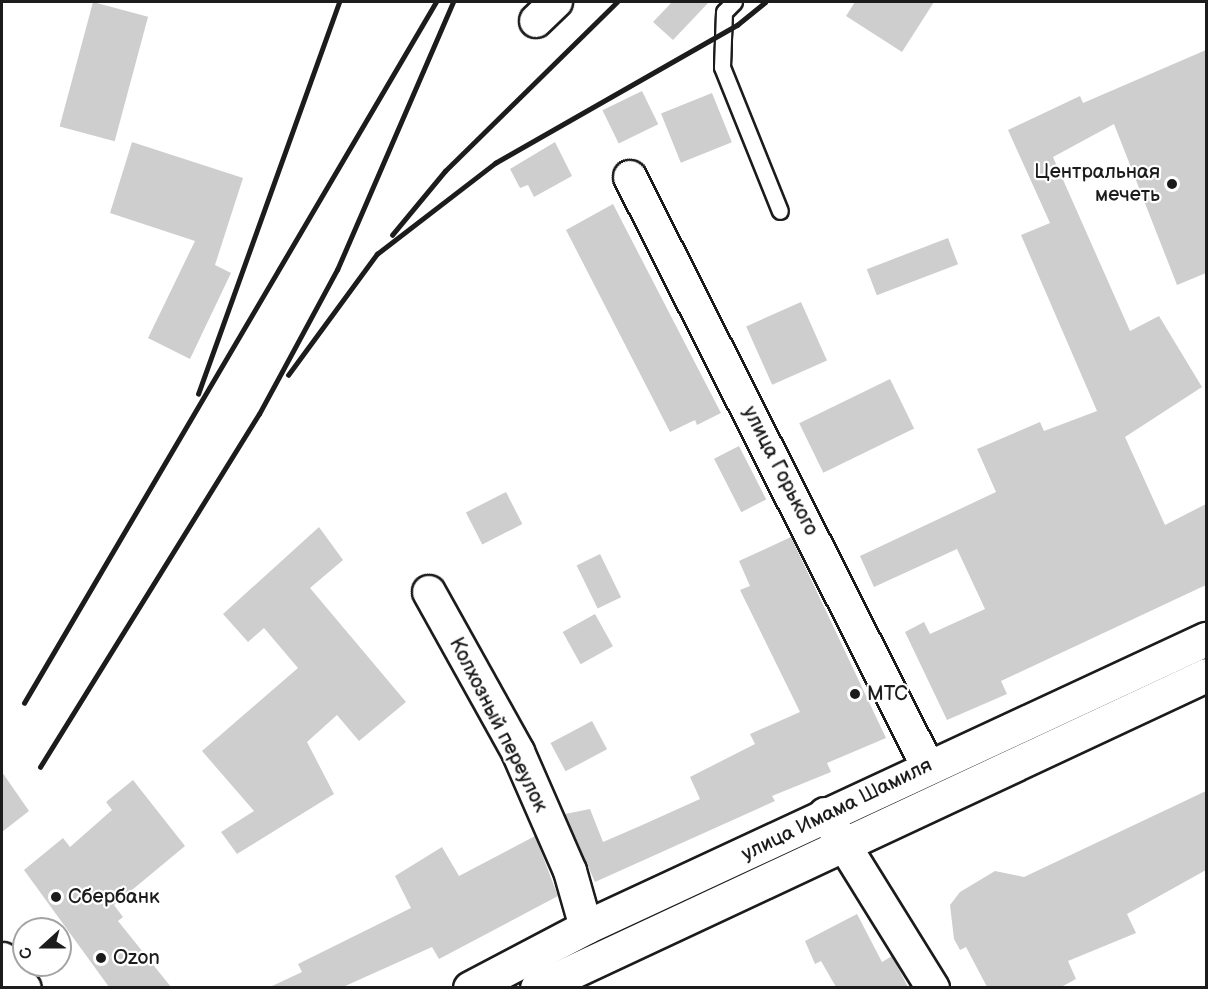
<!DOCTYPE html>
<html>
<head>
<meta charset="utf-8">
<style>
  body { margin:0 }
  #map { position:relative; width:1208px; height:989px; overflow:hidden; background:#fff; font-family:"Balsamiq Sans",sans-serif }
  div>[style] { position:absolute }
  [style*='--x'] { left:calc(var(--x)*1px); top:calc(var(--y)*1px); width:calc(var(--w)*1px); rotate:calc(var(--a)*1deg) }
  .building>* { inset:0; background:#cecece; transform-origin:0 0 }
  .roads { filter:drop-shadow(2px 0 #1c1c1c) drop-shadow(-2px 0 #1c1c1c) drop-shadow(0 2px #1c1c1c) drop-shadow(0 -2px #1c1c1c) }
  .lane>* { height:15px; margin:-7.5px; padding:0 7.5px; transform-origin:7.5px; border-radius:7.5px; background:#fff }
  .street>* { height:32px; margin:-16px; padding:0 16px; transform-origin:16px; border-radius:16px; background:#fff }
  .secondary>* { height:33px; margin:-16.5px; padding:0 16.5px; transform-origin:16.5px; border-radius:16.5px; background:#fff }
  .rail>* { height:4.5px; margin:-2.25px; padding:0 2.25px; transform-origin:2.25px; border-radius:2.25px; background:#1c1c1c }
  .dots>* { width:16px; height:16px; translate:-50% -50%; box-sizing:border-box; border:3px solid #fff; border-radius:50% }
  span { translate:-50% -50%; white-space:nowrap; text-align:center; line-height:1.15; -webkit-text-stroke:4.5px #fff; paint-order:stroke }
  .poi-label { font-size:20px; color:#1c1c1c }
  .right { translate:-100% -50%; text-align:right }
  .left { translate:0 -50%; text-align:left }
  .street-label { font-size:20px; color:#1c1c1c }
  .frame { position:absolute; inset:0; border:3px solid #1c1c1c; pointer-events:none }
  .north { position:absolute; left:12px; top:917px; width:60px; height:60px; box-sizing:border-box; background:#fff; border:2px solid #a4a4a4; border-radius:50%; rotate:249deg; font-size:16px; font-weight:700; line-height:24px; text-align:center; color:#1c1c1c }
  .north::after { content:''; display:block; margin:auto; width:21px; height:27px; background:#1c1c1c; clip-path:polygon(50% 0,100% 100%,50% 72%,0 100%) }
</style>
</head>
<body>
<div id="map">
  <div class="building">
    <i style="left:93px;top:2px;width:57px;height:129px;rotate:15deg"></i>
    <i style="clip-path:polygon(672px 2px,709px 2px,673px 40px,653px 22px)"></i>
    <i style="clip-path:polygon(855px 2px,934px 2px,902px 52px,846px 16px)"></i>
    <i style="clip-path:polygon(1206px 50px,1206px 273px,1177px 285px,1114px 124px,1053px 157px,1130px 331px,1159px 316px,1202px 387px,1125px 437px,1165px 525px,1206px 504px,1206px 585px,1001px 681px,1007px 694px,947px 720px,905px 632px,924px 622px,930px 634px,985px 609px,957px 549px,874px 587px,860px 556px,996px 492px,977px 449px,1040px 422px,1044px 431px,1097px 411px,1021px 235px,1050px 223px,1008px 130px,1080px 96px,1083px 103px)"></i>
    <i style="left:642px;top:91px;width:37px;height:44px;rotate:64deg"></i>
    <i style="left:712px;top:93px;width:53px;height:55px;rotate:68deg"></i>
    <i style="clip-path:polygon(132px 142px,243px 178px,215px 265px,231px 273px,190px 359px,148px 338px,195px 241px,110px 213px)"></i>
    <i style="clip-path:polygon(555px 142px,572px 176px,534px 197px,528px 185px,520px 188px,510px 169px)"></i>
    <i style="clip-path:polygon(613px 204px,721px 413px,697px 425px,695px 420px,670px 432px,566px 230px)"></i>
    <i style="left:948px;top:238px;width:28px;height:87px;rotate:69deg"></i>
    <i style="left:801px;top:302px;width:64px;height:60px;rotate:66deg"></i>
    <i style="left:890px;top:379px;width:55px;height:101px;rotate:64deg"></i>
    <i style="left:739px;top:446px;width:60px;height:28px;rotate:63deg"></i>
    <i style="left:506px;top:492px;width:36px;height:45px;rotate:63deg"></i>
    <i style="clip-path:polygon(319px 527px,343px 560px,310px 588px,406px 702px,359px 741px,337px 715px,307px 742px,334px 794px,237px 854px,221px 832px,254px 811px,202px 751px,298px 668px,264px 628px,248px 642px,223px 614px)"></i>
    <i style="clip-path:polygon(791px 537px,886px 738px,827px 763px,831px 772px,772px 796px,775px 801px,595px 882px,565px 814px,590px 809px,603px 842px,640px 826px,700px 799px,690px 777px,755px 744px,750px 734px,800px 712px,740px 590px,750px 586px,739px 561px)"></i>
    <i style="left:600px;top:554px;width:48px;height:26px;rotate:64deg"></i>
    <i style="left:595px;top:614px;width:37px;height:37px;rotate:61deg"></i>
    <i style="left:592px;top:721px;width:32px;height:47px;rotate:62deg"></i>
    <i style="clip-path:polygon(2px 772px,29px 811px,2px 832px)"></i>
    <i style="clip-path:polygon(133px 780px,185px 846px,114px 905px,123px 917px,118px 921px,171px 987px,109px 987px,24px 870px,63px 838px,70px 847px,112px 810px,106px 802px)"></i>
    <i style="clip-path:polygon(1206px 791px,1206px 870px,1127px 914px,1136px 933px,1068px 961px,1076px 979px,1061px 987px,987px 987px,966px 947px,960px 950px,954px 939px,950px 905px,960px 892px,995px 871px,1024px 877px)"></i>
    <i style="clip-path:polygon(535px 836px,558px 896px,439px 959px,432px 947px,343px 987px,270px 987px,302px 972px,298px 964px,411px 908px,395px 876px,442px 847px,459px 876px)"></i>
    <i style="clip-path:polygon(857px 914px,882px 962px,892px 956px,908px 987px,836px 987px,821px 961px,815px 964px,805px 941px)"></i>
  </div>
  <div class="roads">
    <div class="lane">
      <i style="--x:734;--y:2;--w:14;--a:135"></i>
      <i style="--x:724;--y:12;--w:55;--a:92.1"></i>
      <i style="--x:722;--y:67;--w:155;--a:68.1"></i>
    </div>
    <div class="street">
      <i style="--x:536;--y:21;--w:28;--a:-44"></i>
      <i style="--x:630;--y:177;--w:661;--a:63.2"></i>
      <i style="--x:429;--y:592;--w:183;--a:60.9"></i>
      <i style="--x:518;--y:752;--w:130;--a:66.4"></i>
      <i style="--x:570;--y:871;--w:58;--a:74.1"></i>
      <i style="--x:825;--y:814;--w:205;--a:58.2"></i>
    </div>
    <div class="secondary">
      <i style="--x:2;--y:959;--w:36;--a:53"></i>
      <i style="--x:470;--y:988;--w:131;--a:-27.7"></i>
      <i style="--x:586;--y:927;--w:684;--a:-24.92"></i>
      <i style="--x:537;--y:988;--w:739;--a:-25.07"></i>
    </div>
  </div>
  <div class="rail">
    <i style="--x:392;--y:235;--w:83;--a:-50.4"></i>
    <i style="--x:445;--y:171;--w:241;--a:-44.5"></i>
    <i style="--x:288;--y:375;--w:150;--a:-53.7"></i>
    <i style="--x:377;--y:254;--w:149;--a:-37.6"></i>
    <i style="--x:495;--y:163;--w:279;--a:-29.7"></i>
    <i style="--x:737;--y:25;--w:36;--a:-39"></i>
    <i style="--x:198;--y:394;--w:417;--a:-70.2"></i>
    <i style="--x:24;--y:703;--w:813;--a:-59.56"></i>
    <i style="--x:40;--y:767;--w:415;--a:-58.2"></i>
    <i style="--x:259;--y:414;--w:164;--a:-61.6"></i>
    <i style="--x:337;--y:270;--w:292;--a:-66.6"></i>
  </div>
  <div class="dots">
    <i style="left:1172px;top:184px;background:#1c1c1c"></i>
    <i style="left:855px;top:694px;background:#1c1c1c"></i>
    <i style="left:56px;top:897px;background:#1c1c1c"></i>
    <i style="left:101px;top:958px;background:#1c1c1c"></i>
  </div>
  <div class="poi-label">
    <span class="right" style="left:1160px;top:184px">Центральная<br>мечеть</span>
    <span class="left" style="left:867px;top:694px">МТС</span>
    <span class="left" style="left:68px;top:897px">Сбербанк</span>
    <span class="left" style="left:113px;top:958px">Ozon</span>
  </div>
  <div class="street-label">
    <span style="left:780px;top:471px;rotate:63deg">улица Горького</span>
    <span style="left:498px;top:725px;rotate:63deg">Колхозный переулок</span>
    <span style="left:837px;top:810px;rotate:-26deg">улица Имама Шамиля</span>
  </div>
  <div class="frame"></div>
  <div class="north">С</div>
</div>
</body>
</html>
